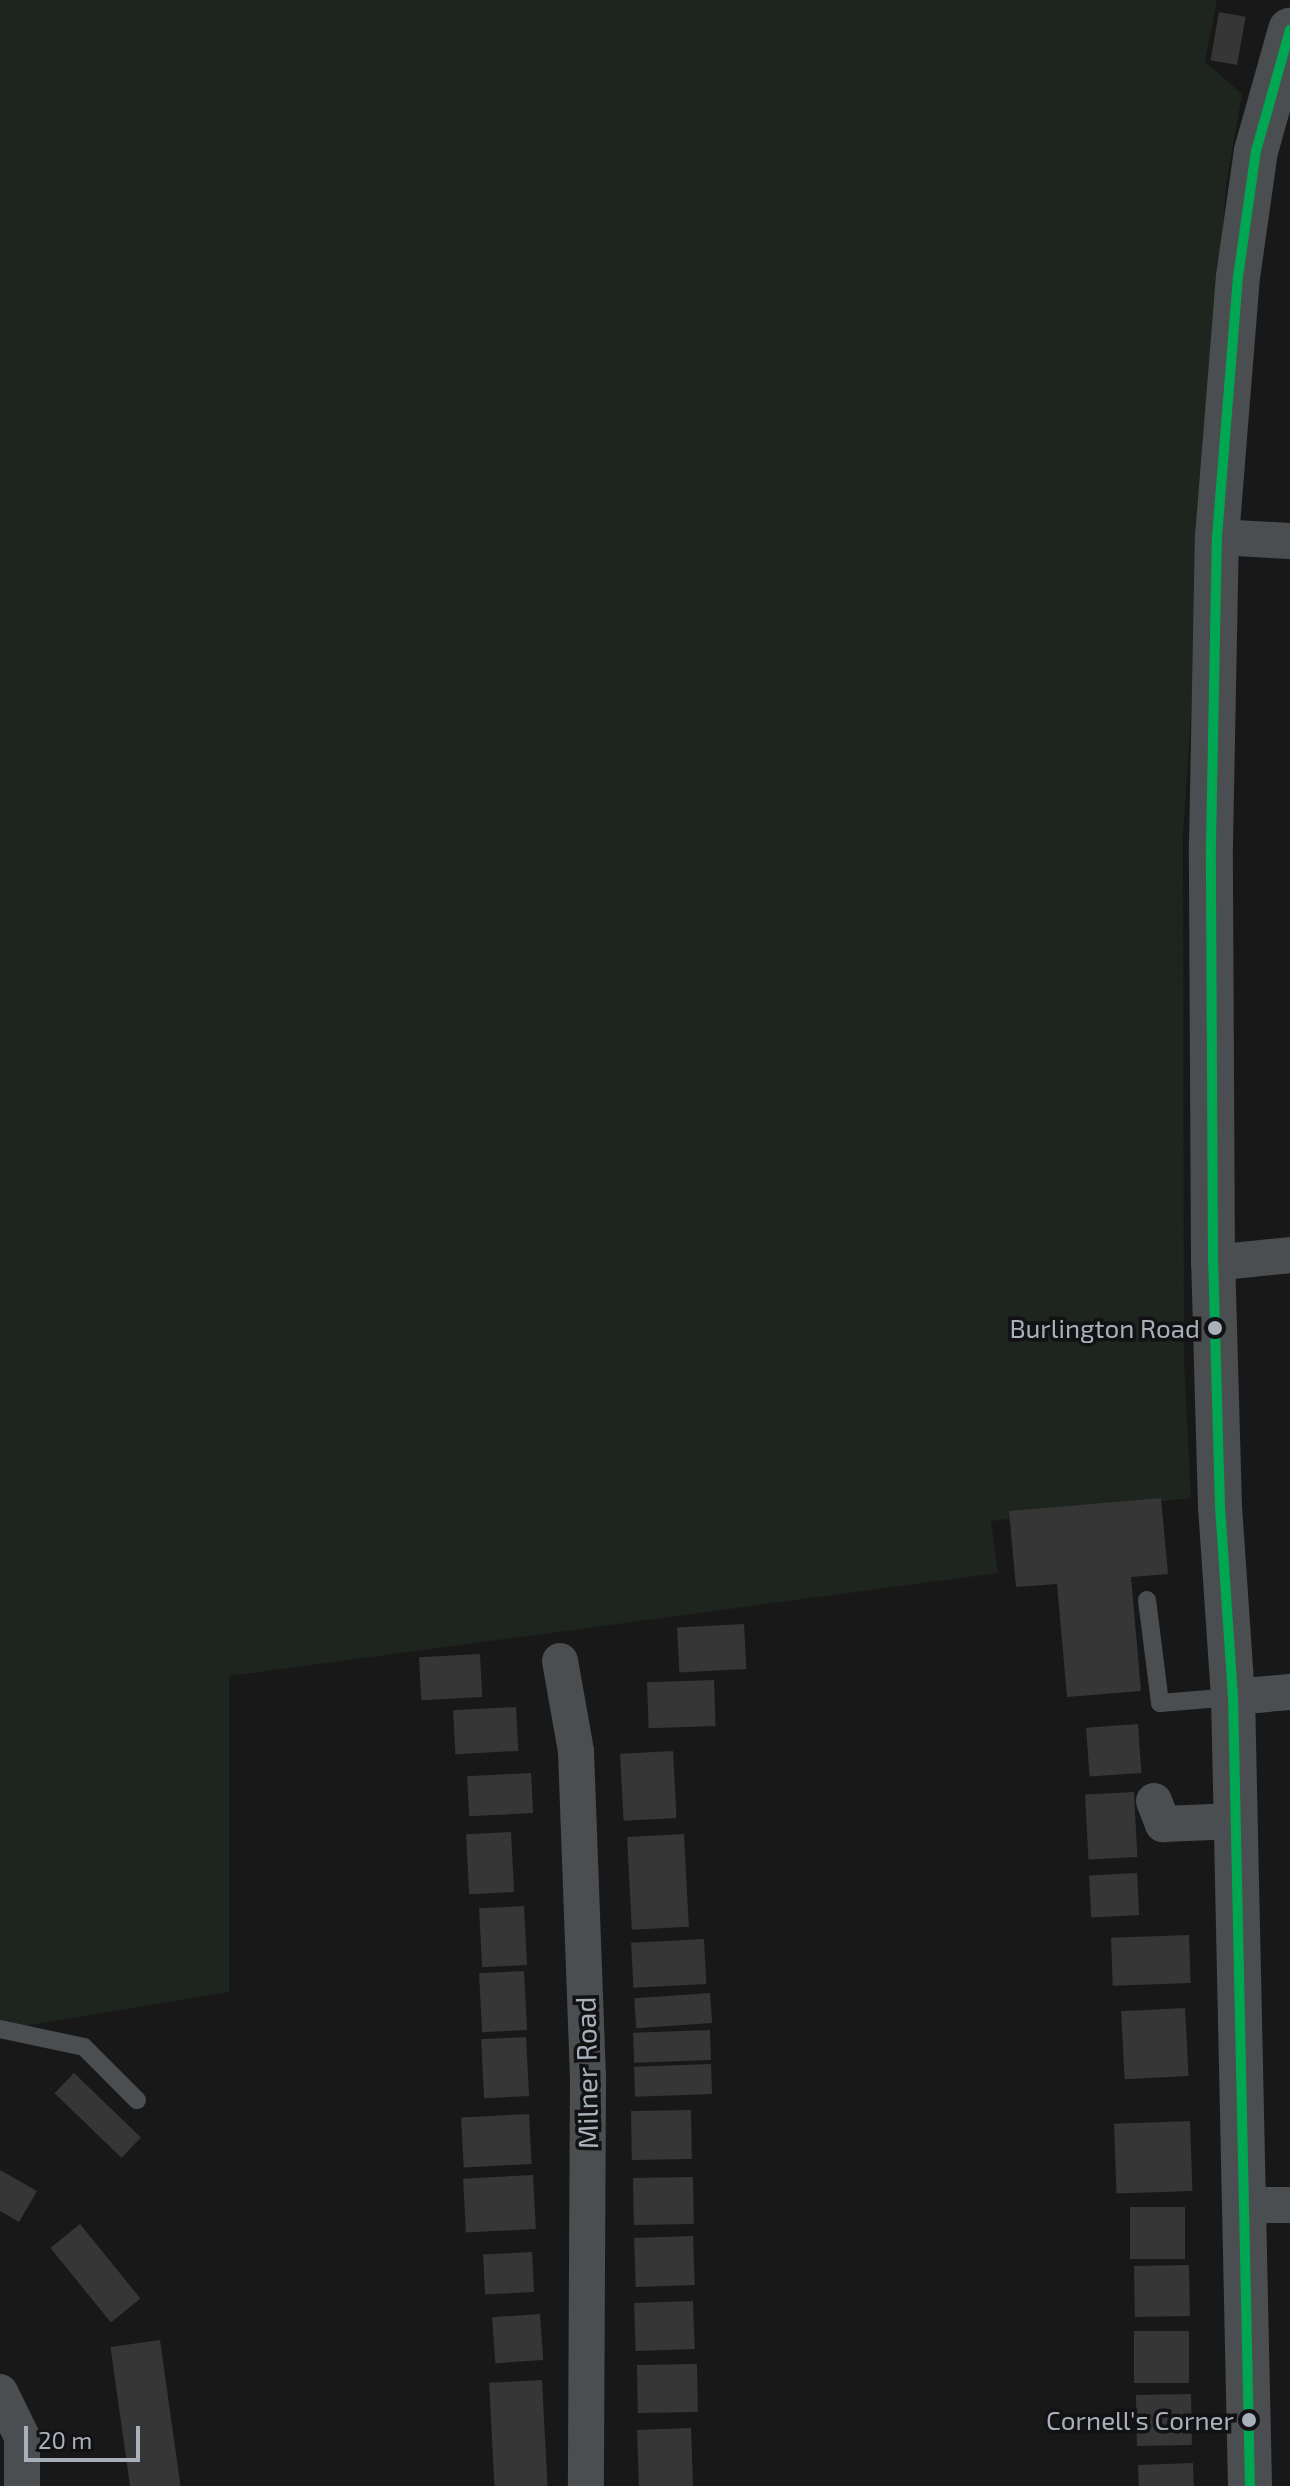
<!DOCTYPE html>
<html>
<head>
<meta charset="utf-8">
<style>
  body { margin:0 }
  #map { position:relative; width:1290px; height:2486px; overflow:hidden; background:#181818; font-family:"Exo 2",sans-serif }
  div>[style] { position:absolute }
  [style*='--x'] { left:calc(var(--x)*1px); top:calc(var(--y)*1px); width:calc(var(--w)*1px); rotate:calc(var(--a)*1deg) }
  .green>* { inset:0; background:#1d251e }
  .building>* { inset:0; background:#363637; transform-origin:0 0 }
  .service>* { height:18px; margin:-9px; padding:0 9px; transform-origin:9px; border-radius:9px; background:#4b4e51 }
  .minor>* { height:36px; margin:-18px; padding:0 18px; transform-origin:18px; border-radius:18px; background:#4b4e51 }
  .tertiary>* { height:44px; margin:-22px; padding:0 22px; transform-origin:22px; border-radius:22px; background:#4b4e51 }
  .bus-1>* { height:10px; margin:-5px; padding:0 5px; transform-origin:5px; border-radius:5px; background:#00a651 }
  .dots>* { width:22px; height:22px; translate:-50% -50%; box-sizing:border-box; border:4px solid #121214; border-radius:50% }
  span { translate:-50% -50%; white-space:nowrap; text-align:center; line-height:1.15; -webkit-text-stroke:7px #121214; paint-order:stroke }
  .bus-label { font-size:26px; color:#a8b0b9 }
  .right { translate:-100% -50%; text-align:right }
  .street-label { font-size:28px; color:#a8b0b9 }
  .scale { position:absolute; left:24px; top:2426px; width:116px; height:36px; box-sizing:border-box; border:4px solid #a8b0b9; border-top:0; padding-left:10px; font-size:24px; line-height:28px; white-space:nowrap; color:#a8b0b9; -webkit-text-stroke:6px #121214; paint-order:stroke }
</style>
</head>
<body>
<div id="map">
  <div class="green">
    <i style="clip-path:polygon(0 0,1217px 0,1205px 62px,1242px 94px,1226px 185px,1183px 836px,1184px 1360px,1191px 1498px,991px 1521px,998px 1573px,229px 1676px,229px 1992px,0 2030px)"></i>
  </div>
  <div class="building">
    <i style="left:1219px;top:12px;width:27px;height:49px;rotate:10deg"></i>
    <i style="clip-path:polygon(1161px 1498px,1168px 1574px,1131px 1577px,1141px 1691px,1067px 1697px,1057px 1584px,1016px 1587px,1009px 1511px)"></i>
    <i style="left:744px;top:1624px;width:45px;height:67px;rotate:87deg"></i>
    <i style="left:480px;top:1654px;width:43px;height:61px;rotate:87deg"></i>
    <i style="left:714px;top:1680px;width:46px;height:67px;rotate:88deg"></i>
    <i style="left:516px;top:1707px;width:44px;height:63px;rotate:87deg"></i>
    <i style="left:1138px;top:1724px;width:49px;height:52px;rotate:86deg"></i>
    <i style="left:673px;top:1751px;width:67px;height:53px;rotate:87deg"></i>
    <i style="left:531px;top:1773px;width:40px;height:64px;rotate:87deg"></i>
    <i style="left:1134px;top:1792px;width:65px;height:49px;rotate:87deg"></i>
    <i style="left:511px;top:1832px;width:60px;height:45px;rotate:87deg"></i>
    <i style="left:684px;top:1834px;width:93px;height:57px;rotate:87deg"></i>
    <i style="left:1137px;top:1873px;width:42px;height:48px;rotate:87deg"></i>
    <i style="left:524px;top:1906px;width:59px;height:45px;rotate:87deg"></i>
    <i style="left:1189px;top:1935px;width:48px;height:78px;rotate:88deg"></i>
    <i style="left:704px;top:1939px;width:45px;height:73px;rotate:87deg"></i>
    <i style="left:524px;top:1971px;width:59px;height:45px;rotate:87deg"></i>
    <i style="left:710px;top:1993px;width:30px;height:76px;rotate:86deg"></i>
    <i style="left:1185px;top:2008px;width:68px;height:64px;rotate:87deg"></i>
    <i style="left:710px;top:2030px;width:30px;height:77px;rotate:88deg"></i>
    <i style="left:526px;top:2037px;width:59px;height:45px;rotate:87deg"></i>
    <i style="left:711px;top:2064px;width:30px;height:77px;rotate:88deg"></i>
    <i style="left:74px;top:2073px;width:93px;height:28px;rotate:44deg"></i>
    <i style="left:691px;top:2110px;width:49px;height:60px;rotate:89deg"></i>
    <i style="left:529px;top:2114px;width:50px;height:68px;rotate:87deg"></i>
    <i style="left:1190px;top:2121px;width:70px;height:76px;rotate:88deg"></i>
    <i style="clip-path:polygon(0 2170px,37px 2191px,19px 2222px,0 2211px)"></i>
    <i style="left:533px;top:2175px;width:54px;height:70px;rotate:87deg"></i>
    <i style="left:693px;top:2177px;width:47px;height:60px;rotate:89deg"></i>
    <i style="left:1130px;top:2207px;width:55px;height:52px"></i>
    <i style="left:80px;top:2224px;width:96px;height:38px;rotate:51deg"></i>
    <i style="left:693px;top:2236px;width:49px;height:59px;rotate:88deg"></i>
    <i style="left:532px;top:2252px;width:40px;height:49px;rotate:87deg"></i>
    <i style="left:1189px;top:2265px;width:51px;height:55px;rotate:89deg"></i>
    <i style="left:693px;top:2301px;width:48px;height:59px;rotate:88deg"></i>
    <i style="left:540px;top:2314px;width:46px;height:48px;rotate:86deg"></i>
    <i style="left:1134px;top:2331px;width:55px;height:52px"></i>
    <i style="left:160px;top:2340px;width:147px;height:50px;rotate:82deg"></i>
    <i style="left:697px;top:2364px;width:48px;height:60px;rotate:89deg"></i>
    <i style="left:542px;top:2380px;width:106px;height:53px;rotate:87deg"></i>
    <i style="left:1191px;top:2394px;width:51px;height:55px;rotate:89deg"></i>
    <i style="left:691px;top:2428px;width:58px;height:54px;rotate:88deg"></i>
    <i style="left:1193px;top:2463px;width:23px;height:55px;rotate:88deg"></i>
  </div>
  <div class="service">
    <i style="--x:1147;--y:1600;--w:104;--a:82.8"></i>
    <i style="--x:1160;--y:1703;--w:73;--a:-4.7"></i>
    <i style="--x:0;--y:2029;--w:86;--a:12.1"></i>
    <i style="--x:84;--y:2047;--w:75;--a:45"></i>
  </div>
  <div class="minor">
    <i style="--x:1217;--y:537;--w:73;--a:3.1"></i>
    <i style="--x:1213;--y:1263;--w:77;--a:-5.9"></i>
    <i style="--x:560;--y:1661;--w:91;--a:79.9"></i>
    <i style="--x:576;--y:1751;--w:326;--a:87.9"></i>
    <i style="--x:588;--y:2077;--w:409;--a:90.3"></i>
    <i style="--x:1233;--y:1697;--w:57;--a:-5"></i>
    <i style="--x:1154;--y:1801;--w:25;--a:69"></i>
    <i style="--x:1163;--y:1824;--w:73;--a:-2.4"></i>
    <i style="--x:1245;--y:2205;--w:45;--a:0"></i>
    <i style="--x:0;--y:2392;--w:50;--a:63.9"></i>
    <i style="--x:22;--y:2437;--w:49;--a:90"></i>
  </div>
  <div class="tertiary">
    <i style="--x:1250;--y:2486;--w:789;--a:-91.23"></i>
    <i style="--x:1233;--y:1697;--w:190;--a:-93.9"></i>
    <i style="--x:1220;--y:1507;--w:244;--a:-91.6"></i>
    <i style="--x:1213;--y:1263;--w:419;--a:-90.3"></i>
    <i style="--x:1211;--y:844;--w:307;--a:-88.9"></i>
    <i style="--x:1217;--y:537;--w:261;--a:-85.4"></i>
    <i style="--x:1238;--y:277;--w:127;--a:-81.9"></i>
    <i style="--x:1256;--y:151;--w:126;--a:-74.3"></i>
  </div>
  <div class="bus-1">
    <i style="--x:1250;--y:2486;--w:789;--a:-91.23"></i>
    <i style="--x:1233;--y:1697;--w:190;--a:-93.9"></i>
    <i style="--x:1220;--y:1507;--w:244;--a:-91.6"></i>
    <i style="--x:1213;--y:1263;--w:419;--a:-90.3"></i>
    <i style="--x:1211;--y:844;--w:307;--a:-88.9"></i>
    <i style="--x:1217;--y:537;--w:261;--a:-85.4"></i>
    <i style="--x:1238;--y:277;--w:127;--a:-81.9"></i>
    <i style="--x:1256;--y:151;--w:126;--a:-74.3"></i>
  </div>
  <div class="dots">
    <i style="left:1215px;top:1328px;background:#a8b0b9"></i>
    <i style="left:1249px;top:2420px;background:#a8b0b9"></i>
  </div>
  <div class="bus-label">
    <span class="right" style="left:1200px;top:1328px">Burlington Road</span>
    <span class="right" style="left:1234px;top:2420px">Cornell's Corner</span>
  </div>
  <div class="street-label">
    <span style="left:586px;top:2073px;rotate:-91deg">Milner Road</span>
  </div>
  <div class="scale">20 m</div>
</div>
</body>
</html>
